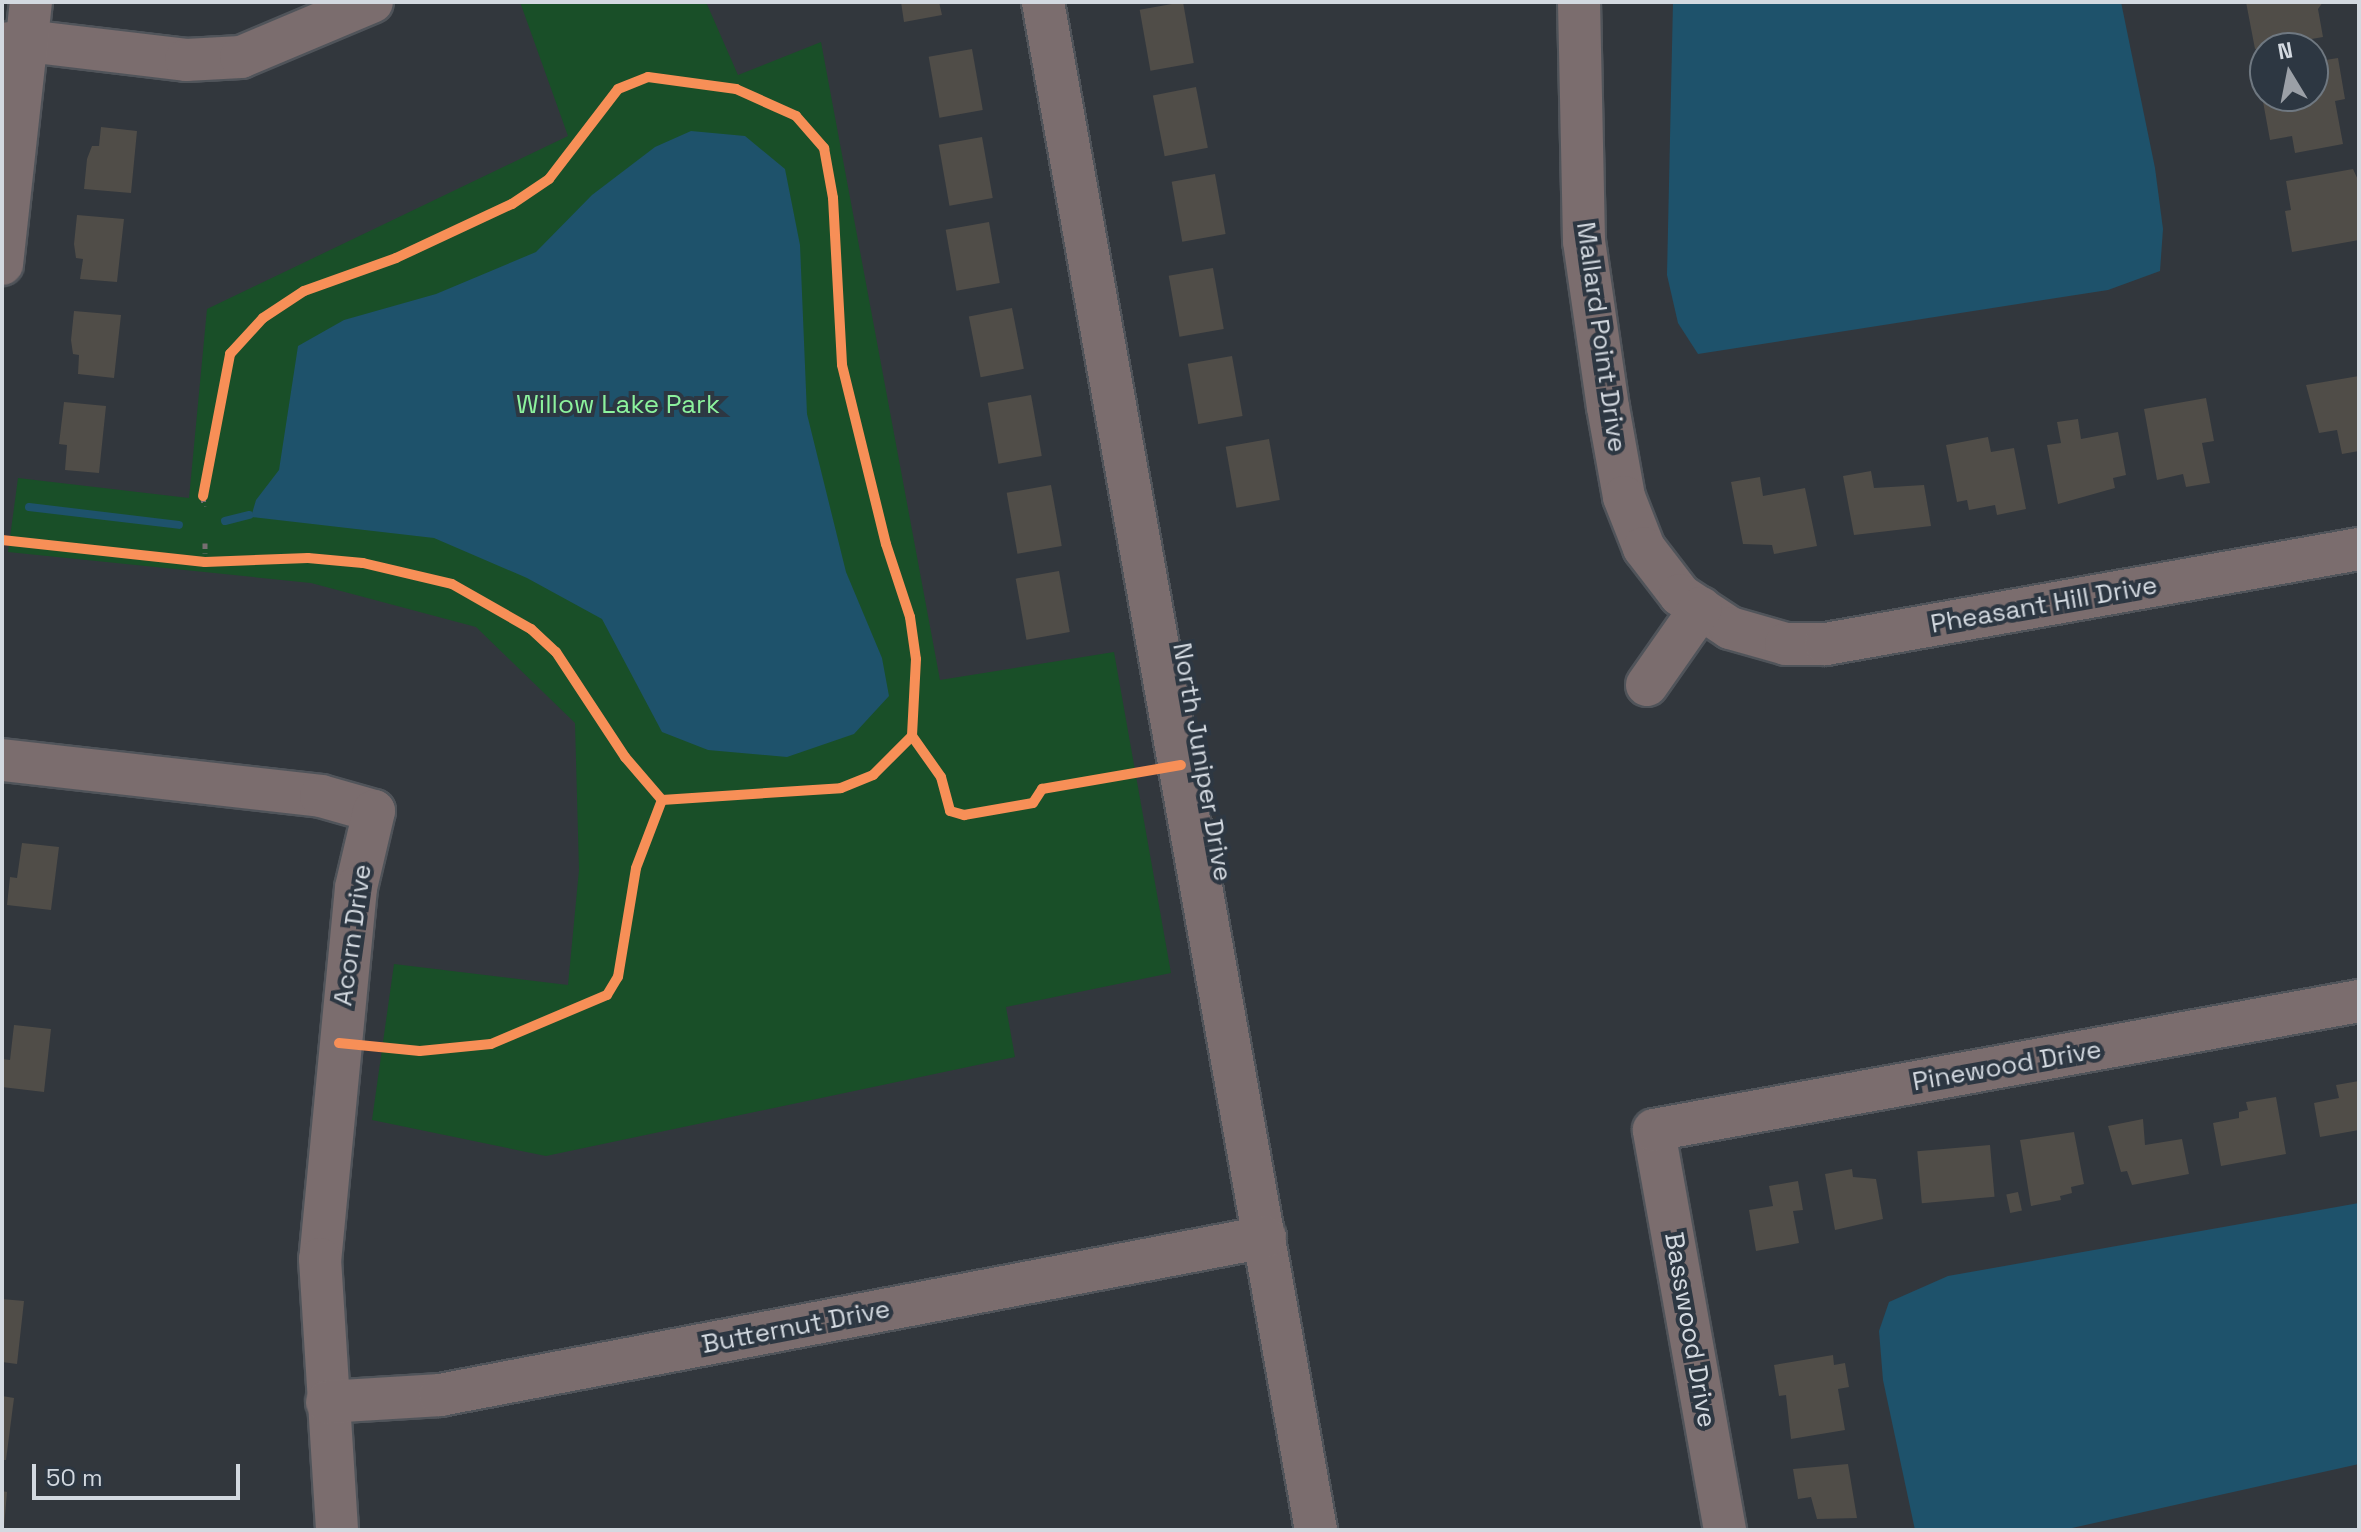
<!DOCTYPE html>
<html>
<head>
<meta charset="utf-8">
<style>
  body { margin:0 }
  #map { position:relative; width:2361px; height:1532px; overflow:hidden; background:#32373d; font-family:"Space Grotesk",sans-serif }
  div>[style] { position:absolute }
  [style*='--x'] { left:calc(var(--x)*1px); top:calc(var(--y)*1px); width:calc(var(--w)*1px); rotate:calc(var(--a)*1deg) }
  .green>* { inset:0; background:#194f28 }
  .water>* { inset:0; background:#1e526b }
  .stream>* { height:8px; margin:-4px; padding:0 4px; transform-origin:4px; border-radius:4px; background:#1e526b }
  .building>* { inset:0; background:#504d48; transform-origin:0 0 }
  .path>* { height:5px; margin-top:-2.5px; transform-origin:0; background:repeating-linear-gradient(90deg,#776e71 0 6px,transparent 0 10px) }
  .roads { filter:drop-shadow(2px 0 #50545a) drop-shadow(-2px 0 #50545a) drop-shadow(0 2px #50545a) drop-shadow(0 -2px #50545a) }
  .minor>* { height:42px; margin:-21px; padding:0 21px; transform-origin:21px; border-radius:21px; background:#7b6d6e }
  .cycleway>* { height:10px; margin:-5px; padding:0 5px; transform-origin:5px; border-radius:5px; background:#f78f57 }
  span { translate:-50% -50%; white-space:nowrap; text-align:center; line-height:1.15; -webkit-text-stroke:8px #2d3742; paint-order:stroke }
  .street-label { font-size:26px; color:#d3d9e0 }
  .park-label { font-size:26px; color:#8cf29d }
  .frame { position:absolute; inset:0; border:4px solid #d3d9e0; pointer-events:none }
  .north { position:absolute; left:2249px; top:32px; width:80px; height:80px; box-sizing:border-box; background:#2d3742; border:2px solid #6f7881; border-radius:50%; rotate:350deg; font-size:22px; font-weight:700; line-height:32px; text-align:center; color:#d3d9e0 }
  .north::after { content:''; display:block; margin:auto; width:28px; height:36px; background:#9ba0a7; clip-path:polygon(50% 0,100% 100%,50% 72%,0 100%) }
  .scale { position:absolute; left:32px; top:1464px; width:208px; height:36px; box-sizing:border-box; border:4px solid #d3d9e0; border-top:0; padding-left:10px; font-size:24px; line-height:28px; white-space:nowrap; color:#d3d9e0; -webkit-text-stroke:6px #2d3742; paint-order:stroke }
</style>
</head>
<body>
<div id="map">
  <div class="green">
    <i style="clip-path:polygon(520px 2px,706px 2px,738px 75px,821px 42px,940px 680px,1114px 652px,1171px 973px,1006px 1007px,1015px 1057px,546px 1156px,372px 1120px,394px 964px,568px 985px,579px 870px,575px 723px,476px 627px,311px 583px,8px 552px,18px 478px,189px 498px,207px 309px,568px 136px)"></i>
  </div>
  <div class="water">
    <i style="clip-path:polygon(1673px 2px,2121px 2px,2155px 168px,2163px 229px,2160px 271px,2108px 290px,1698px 354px,1678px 323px,1667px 275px)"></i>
    <i style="clip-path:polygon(691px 131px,745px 136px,785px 169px,800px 245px,807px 414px,846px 572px,882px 658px,889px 696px,854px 734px,787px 757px,708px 750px,662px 732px,602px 619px,527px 578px,434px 538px,251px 517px,256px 500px,279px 470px,298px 346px,344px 320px,436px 294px,536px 252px,592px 195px,655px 147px)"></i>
    <i style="clip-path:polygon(2359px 1203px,2359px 1464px,2063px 1530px,1915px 1530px,1883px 1380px,1879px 1331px,1889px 1302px,1948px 1276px)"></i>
  </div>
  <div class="stream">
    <i style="--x:29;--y:507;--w:151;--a:6.8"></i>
    <i style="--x:225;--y:521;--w:25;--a:-14"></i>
  </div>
  <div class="building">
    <i style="clip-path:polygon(901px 2px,939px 2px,942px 15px,904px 22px)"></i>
    <i style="left:1183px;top:2px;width:62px;height:44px;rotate:80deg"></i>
    <i style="clip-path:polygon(2246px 2px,2323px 2px,2318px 9px,2323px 37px,2255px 49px)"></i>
    <i style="left:972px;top:49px;width:62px;height:44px;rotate:80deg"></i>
    <i style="clip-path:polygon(2338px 58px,2345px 99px,2335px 101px,2343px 144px,2295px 153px,2292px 136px,2270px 140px,2260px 85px,2265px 85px,2265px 96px,2313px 96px,2313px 62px)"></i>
    <i style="left:1196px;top:87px;width:62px;height:44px;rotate:79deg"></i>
    <i style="clip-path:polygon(101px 127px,137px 131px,131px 193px,84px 189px,87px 159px,92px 146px,99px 146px)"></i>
    <i style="left:982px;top:137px;width:62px;height:44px;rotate:80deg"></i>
    <i style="clip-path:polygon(2353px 169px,2359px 182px,2359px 240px,2292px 252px,2285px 211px,2291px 210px,2286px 181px)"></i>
    <i style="left:1215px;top:174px;width:61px;height:44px;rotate:80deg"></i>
    <i style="clip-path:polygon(77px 215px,124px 219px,117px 282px,80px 279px,83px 259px,76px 258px,74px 244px)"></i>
    <i style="left:989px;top:222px;width:62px;height:44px;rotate:80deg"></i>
    <i style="left:1213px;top:268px;width:62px;height:45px;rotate:80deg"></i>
    <i style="left:1012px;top:308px;width:62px;height:44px;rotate:79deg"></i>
    <i style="clip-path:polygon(74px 311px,121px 315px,114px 378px,78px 374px,79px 355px,73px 354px,71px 340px)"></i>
    <i style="left:1232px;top:356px;width:61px;height:45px;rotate:80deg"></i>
    <i style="clip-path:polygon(2359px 376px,2359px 451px,2342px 454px,2337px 430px,2319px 433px,2306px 385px)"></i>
    <i style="left:1031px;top:395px;width:62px;height:44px;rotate:80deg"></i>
    <i style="clip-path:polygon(2206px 398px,2214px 441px,2202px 443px,2210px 483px,2186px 487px,2183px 474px,2157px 480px,2144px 409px)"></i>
    <i style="clip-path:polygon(64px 402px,106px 406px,99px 473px,65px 470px,67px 445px,59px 444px)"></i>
    <i style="clip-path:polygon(2078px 419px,2081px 439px,2118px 432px,2126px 475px,2113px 478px,2115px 488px,2058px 504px,2047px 445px,2061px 443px,2057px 422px)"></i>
    <i style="clip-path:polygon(1988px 437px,1991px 452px,2014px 448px,2026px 509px,1997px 515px,1995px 505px,1969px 510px,1967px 500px,1957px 502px,1946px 445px)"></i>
    <i style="left:1269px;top:439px;width:62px;height:44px;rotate:80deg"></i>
    <i style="clip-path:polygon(1871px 471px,1874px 488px,1924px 485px,1931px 526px,1854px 535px,1843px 476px)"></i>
    <i style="clip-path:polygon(1760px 477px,1763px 496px,1805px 488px,1817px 546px,1774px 554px,1772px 545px,1743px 544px,1731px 482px)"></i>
    <i style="left:1051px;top:485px;width:62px;height:45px;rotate:80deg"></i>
    <i style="left:1059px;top:571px;width:62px;height:44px;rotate:80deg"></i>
    <i style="clip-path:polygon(22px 843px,59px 847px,51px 910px,7px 905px,10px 877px,17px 878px)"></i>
    <i style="clip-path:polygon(14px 1025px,51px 1029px,44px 1092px,2px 1087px,2px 1059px,10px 1060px)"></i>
    <i style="clip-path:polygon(2359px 1081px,2359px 1130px,2320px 1137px,2314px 1103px,2339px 1098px,2336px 1085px)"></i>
    <i style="clip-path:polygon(2276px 1097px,2286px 1154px,2221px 1166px,2213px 1123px,2239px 1118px,2239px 1112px,2248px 1110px,2246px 1102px)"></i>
    <i style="clip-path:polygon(2143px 1119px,2145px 1145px,2182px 1139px,2189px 1174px,2132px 1185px,2127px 1171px,2121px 1172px,2108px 1126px)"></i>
    <i style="clip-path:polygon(2074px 1132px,2084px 1184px,2071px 1187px,2072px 1193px,2060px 1196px,2061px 1200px,2031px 1206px,2020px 1140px)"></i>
    <i style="left:1990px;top:1145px;width:52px;height:73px;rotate:85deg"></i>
    <i style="clip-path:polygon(1852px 1169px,1853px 1177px,1876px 1179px,1883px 1219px,1835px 1230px,1825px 1174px)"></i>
    <i style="clip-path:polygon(1798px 1181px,1803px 1210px,1793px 1211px,1799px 1243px,1756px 1251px,1749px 1210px,1773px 1206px,1769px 1186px)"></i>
    <i style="left:2018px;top:1192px;width:19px;height:12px;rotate:78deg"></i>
    <i style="clip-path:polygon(2px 1299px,24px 1301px,17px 1364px,2px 1362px)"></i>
    <i style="clip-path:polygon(1833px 1355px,1834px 1365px,1845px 1363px,1849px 1387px,1838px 1389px,1845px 1430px,1791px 1439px,1786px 1395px,1779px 1396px,1774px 1365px)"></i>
    <i style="clip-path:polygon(2px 1396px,14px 1398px,6px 1460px,2px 1460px)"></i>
    <i style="clip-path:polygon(1848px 1464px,1857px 1518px,1817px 1519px,1811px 1497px,1798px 1499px,1793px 1469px)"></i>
    <i style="clip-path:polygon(2px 1491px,7px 1492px,4px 1527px,2px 1526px)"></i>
  </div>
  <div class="path">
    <i style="--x:203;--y:496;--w:10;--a:84"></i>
    <i style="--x:205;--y:543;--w:10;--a:90"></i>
  </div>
  <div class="roads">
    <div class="minor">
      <i style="--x:1043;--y:2;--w:1552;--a:79.87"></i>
      <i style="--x:1579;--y:2;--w:239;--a:88.8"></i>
      <i style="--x:1584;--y:241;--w:168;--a:81.8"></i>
      <i style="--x:1608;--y:407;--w:91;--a:79.9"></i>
      <i style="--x:1624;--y:497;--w:55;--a:68.6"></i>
      <i style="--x:1644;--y:548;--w:59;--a:52.5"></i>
      <i style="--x:1680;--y:595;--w:60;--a:33.4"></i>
      <i style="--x:1730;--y:628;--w:58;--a:15.9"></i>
      <i style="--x:1786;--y:644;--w:40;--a:0"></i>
      <i style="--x:1826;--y:644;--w:541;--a:-10.11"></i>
      <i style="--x:2;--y:44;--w:25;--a:-7"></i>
      <i style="--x:27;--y:41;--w:160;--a:6.8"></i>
      <i style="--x:186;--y:60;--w:55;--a:-3.1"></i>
      <i style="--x:241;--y:57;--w:142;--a:-22.8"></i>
      <i style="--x:2;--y:264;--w:264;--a:-83.7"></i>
      <i style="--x:1647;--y:685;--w:94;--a:-55"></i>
      <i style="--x:2;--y:760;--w:321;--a:6.4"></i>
      <i style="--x:321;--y:796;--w:55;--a:15.8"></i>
      <i style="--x:374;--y:811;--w:79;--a:103.2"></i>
      <i style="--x:356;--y:888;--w:373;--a:95.5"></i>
      <i style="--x:320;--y:1259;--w:272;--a:86.4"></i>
      <i style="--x:327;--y:1402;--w:113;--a:-3.5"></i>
      <i style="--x:440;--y:1395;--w:840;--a:-10.84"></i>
      <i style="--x:1725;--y:1530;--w:406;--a:-100.1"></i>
      <i style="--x:1654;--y:1130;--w:717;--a:-10.37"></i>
    </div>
  </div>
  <div class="cycleway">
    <i style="--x:203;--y:496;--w:145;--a:-79.2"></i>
    <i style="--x:230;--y:354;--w:49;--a:-47.5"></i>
    <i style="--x:263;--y:318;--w:49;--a:-33.4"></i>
    <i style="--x:304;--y:291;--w:98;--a:-19.7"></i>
    <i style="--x:396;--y:258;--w:128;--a:-25"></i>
    <i style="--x:512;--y:204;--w:45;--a:-34"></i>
    <i style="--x:549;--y:179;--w:113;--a:-52.5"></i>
    <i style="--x:618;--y:89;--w:32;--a:-22"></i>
    <i style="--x:648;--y:77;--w:89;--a:7.8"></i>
    <i style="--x:736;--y:89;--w:66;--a:24.2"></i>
    <i style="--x:796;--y:116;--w:43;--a:48.8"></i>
    <i style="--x:824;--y:148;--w:51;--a:79.8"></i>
    <i style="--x:833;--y:198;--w:167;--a:86.9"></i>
    <i style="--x:842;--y:365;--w:184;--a:76.2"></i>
    <i style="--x:886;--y:544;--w:77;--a:71.8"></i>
    <i style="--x:910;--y:617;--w:42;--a:81.9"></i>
    <i style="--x:916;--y:659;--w:77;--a:93"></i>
    <i style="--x:912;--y:736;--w:50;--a:54.7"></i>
    <i style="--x:941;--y:777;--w:35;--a:75"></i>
    <i style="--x:950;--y:811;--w:15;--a:16"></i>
    <i style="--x:964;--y:815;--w:70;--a:-9.9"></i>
    <i style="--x:1033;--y:803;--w:17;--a:-57"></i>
    <i style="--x:1042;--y:789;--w:141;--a:-9.8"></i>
    <i style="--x:2;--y:540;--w:204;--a:6.2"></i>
    <i style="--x:205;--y:562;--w:103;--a:-2.2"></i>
    <i style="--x:308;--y:558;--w:55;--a:5.2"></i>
    <i style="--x:363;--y:563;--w:91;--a:13.3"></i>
    <i style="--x:452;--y:584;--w:91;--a:29.7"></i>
    <i style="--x:531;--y:629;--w:34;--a:43"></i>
    <i style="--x:556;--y:652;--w:126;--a:56.7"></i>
    <i style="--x:625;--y:757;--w:57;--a:49.3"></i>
    <i style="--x:662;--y:800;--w:179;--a:-3.8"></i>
    <i style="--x:841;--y:788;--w:35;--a:-22"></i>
    <i style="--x:873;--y:775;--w:55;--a:-45"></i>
    <i style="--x:339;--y:1043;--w:81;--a:5.6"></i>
    <i style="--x:420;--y:1051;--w:71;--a:-5.6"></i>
    <i style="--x:491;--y:1044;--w:126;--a:-22.9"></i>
    <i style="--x:607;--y:995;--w:21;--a:-59"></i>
    <i style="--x:618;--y:977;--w:110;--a:-80.6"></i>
    <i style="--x:636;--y:868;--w:73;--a:-69.1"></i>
  </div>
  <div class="street-label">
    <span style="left:1601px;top:337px;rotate:82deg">Mallard Point Drive</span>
    <span style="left:2044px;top:605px;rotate:-10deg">Pheasant Hill Drive</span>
    <span style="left:1202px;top:762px;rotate:80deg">North Juniper Drive</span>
    <span style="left:353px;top:935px;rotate:-82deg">Acorn Drive</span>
    <span style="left:2007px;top:1066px;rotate:-10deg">Pinewood Drive</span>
    <span style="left:796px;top:1327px;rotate:-11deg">Butternut Drive</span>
    <span style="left:1690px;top:1330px;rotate:80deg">Basswood Drive</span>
  </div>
  <div class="park-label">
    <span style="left:618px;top:405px">Willow Lake Park</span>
  </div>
  <div class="frame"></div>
  <div class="north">N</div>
  <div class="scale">50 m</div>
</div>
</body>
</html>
